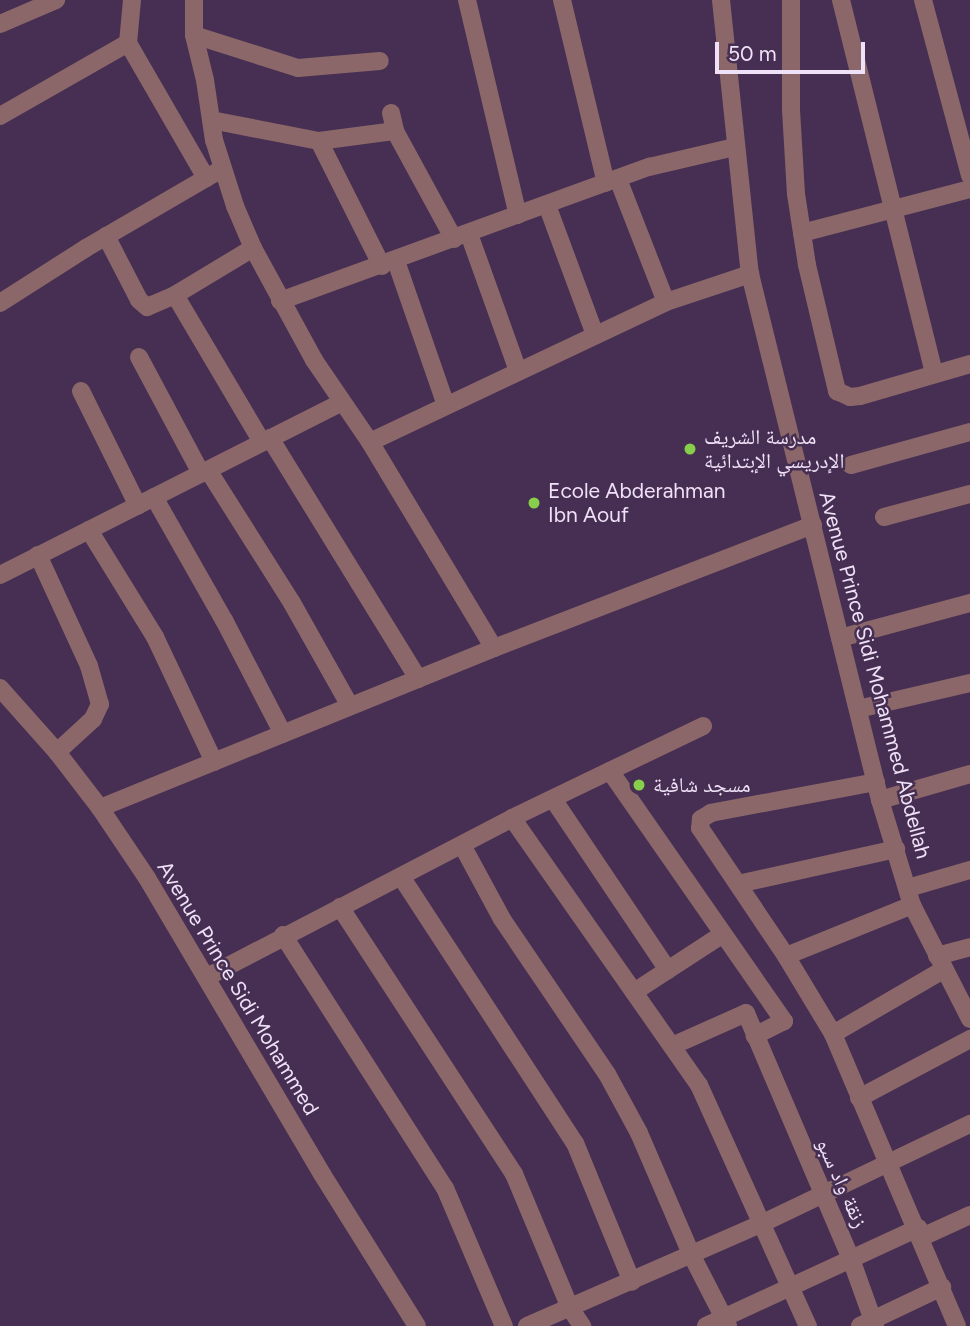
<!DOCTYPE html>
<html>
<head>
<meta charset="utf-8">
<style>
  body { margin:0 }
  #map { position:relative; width:970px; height:1326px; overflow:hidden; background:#462f52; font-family:Figtree,"Noto Naskh Arabic",sans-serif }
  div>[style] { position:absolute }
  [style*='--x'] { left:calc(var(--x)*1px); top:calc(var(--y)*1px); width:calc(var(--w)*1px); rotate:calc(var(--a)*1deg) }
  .minor>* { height:18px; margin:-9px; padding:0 9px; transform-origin:9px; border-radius:9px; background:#8b676a }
  .tertiary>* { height:18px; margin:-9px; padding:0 9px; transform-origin:9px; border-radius:9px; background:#8b676a }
  .dots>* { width:19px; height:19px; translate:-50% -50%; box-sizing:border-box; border:4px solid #462f52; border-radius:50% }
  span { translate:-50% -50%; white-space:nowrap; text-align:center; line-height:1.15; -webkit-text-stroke:5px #462f52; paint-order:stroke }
  .poi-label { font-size:21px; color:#efe1f7 }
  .left { translate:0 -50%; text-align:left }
  .street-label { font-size:21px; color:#efe1f7 }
  .scale { position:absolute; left:715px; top:42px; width:150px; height:32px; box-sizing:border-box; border:4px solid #efe1f7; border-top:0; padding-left:9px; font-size:21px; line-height:24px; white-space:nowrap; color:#efe1f7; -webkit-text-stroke:5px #462f52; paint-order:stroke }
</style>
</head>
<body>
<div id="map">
  <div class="minor">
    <i style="--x:132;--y:0;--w:43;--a:95.3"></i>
    <i style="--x:128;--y:43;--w:156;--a:60"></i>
    <i style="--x:194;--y:0;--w:35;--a:90"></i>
    <i style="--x:194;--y:35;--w:46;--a:76.3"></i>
    <i style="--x:205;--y:80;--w:61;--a:81.5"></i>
    <i style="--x:214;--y:140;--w:69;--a:72.3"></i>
    <i style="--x:235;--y:206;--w:46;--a:66.8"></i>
    <i style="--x:253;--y:248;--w:128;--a:61.4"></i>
    <i style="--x:314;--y:360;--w:99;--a:55.7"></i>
    <i style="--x:370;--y:442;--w:240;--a:59"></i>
    <i style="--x:467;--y:0;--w:221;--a:76.7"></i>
    <i style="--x:562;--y:0;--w:188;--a:76.5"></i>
    <i style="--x:791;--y:0;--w:110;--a:90"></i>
    <i style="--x:791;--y:110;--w:84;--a:86.6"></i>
    <i style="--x:796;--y:194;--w:72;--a:81.2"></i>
    <i style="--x:807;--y:265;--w:130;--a:76.6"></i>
    <i style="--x:837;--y:391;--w:14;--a:25"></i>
    <i style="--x:850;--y:397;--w:10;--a:-6"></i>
    <i style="--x:860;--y:396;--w:115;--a:-16.2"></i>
    <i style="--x:841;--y:0;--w:384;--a:76"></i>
    <i style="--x:923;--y:0;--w:182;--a:75"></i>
    <i style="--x:0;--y:24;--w:61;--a:-23.2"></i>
    <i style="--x:194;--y:35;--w:109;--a:17.6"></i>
    <i style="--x:298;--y:68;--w:82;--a:-4.9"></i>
    <i style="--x:391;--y:113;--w:18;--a:77"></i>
    <i style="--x:395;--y:131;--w:123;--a:61.4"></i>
    <i style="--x:0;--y:116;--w:147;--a:-29.7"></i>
    <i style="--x:211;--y:120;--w:110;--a:11"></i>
    <i style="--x:319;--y:141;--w:77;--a:-7.5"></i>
    <i style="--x:319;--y:141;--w:140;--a:63.3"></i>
    <i style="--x:618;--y:179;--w:132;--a:68.7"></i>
    <i style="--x:547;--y:205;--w:139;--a:69.7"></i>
    <i style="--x:802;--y:233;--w:174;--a:-14.7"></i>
    <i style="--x:469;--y:234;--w:145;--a:70.3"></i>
    <i style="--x:106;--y:236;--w:72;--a:62.7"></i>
    <i style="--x:139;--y:300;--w:11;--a:41"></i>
    <i style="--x:147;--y:307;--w:30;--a:-23"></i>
    <i style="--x:175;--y:295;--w:91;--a:-31.1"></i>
    <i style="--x:396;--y:261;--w:152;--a:70.9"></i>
    <i style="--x:175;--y:295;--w:171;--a:59.4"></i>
    <i style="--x:280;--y:301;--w:393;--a:-20"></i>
    <i style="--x:649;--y:167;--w:88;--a:-13.1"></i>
    <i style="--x:0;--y:303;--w:102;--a:-32.6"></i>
    <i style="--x:86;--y:248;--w:157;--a:-30.2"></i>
    <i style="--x:139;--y:357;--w:132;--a:61.9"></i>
    <i style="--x:81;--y:391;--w:128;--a:63.6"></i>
    <i style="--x:270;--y:438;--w:283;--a:58.4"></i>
    <i style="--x:370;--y:442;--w:327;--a:-25.3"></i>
    <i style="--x:666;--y:302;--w:89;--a:-18.4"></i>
    <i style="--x:851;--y:465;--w:123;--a:-15.5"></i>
    <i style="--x:208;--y:470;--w:157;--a:57.7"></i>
    <i style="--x:292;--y:603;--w:118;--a:60.6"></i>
    <i style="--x:154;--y:497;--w:142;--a:60.4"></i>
    <i style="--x:224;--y:620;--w:128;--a:62.6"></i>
    <i style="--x:884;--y:517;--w:89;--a:-15"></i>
    <i style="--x:89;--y:530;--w:126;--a:58.3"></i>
    <i style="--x:155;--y:637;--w:138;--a:64.7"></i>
    <i style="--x:38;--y:555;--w:122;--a:65.3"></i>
    <i style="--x:89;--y:666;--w:40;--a:74"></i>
    <i style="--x:100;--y:704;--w:17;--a:115"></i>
    <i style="--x:93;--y:719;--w:49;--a:137.5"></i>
    <i style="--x:0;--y:575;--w:383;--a:-26.8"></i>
    <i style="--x:840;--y:638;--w:135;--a:-15.1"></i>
    <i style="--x:858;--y:709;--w:115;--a:-13.1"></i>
    <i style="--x:610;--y:771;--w:305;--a:55.2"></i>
    <i style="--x:784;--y:1021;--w:33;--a:153"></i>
    <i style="--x:876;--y:782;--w:168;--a:169.4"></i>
    <i style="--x:711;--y:813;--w:12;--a:149"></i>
    <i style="--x:701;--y:819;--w:9;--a:96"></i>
    <i style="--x:700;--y:828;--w:154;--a:56.1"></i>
    <i style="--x:786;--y:956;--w:91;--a:58.9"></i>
    <i style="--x:833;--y:1034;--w:317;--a:67"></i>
    <i style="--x:553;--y:799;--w:206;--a:56.1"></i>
    <i style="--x:880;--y:800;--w:94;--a:-16.1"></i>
    <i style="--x:512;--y:818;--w:326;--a:55"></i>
    <i style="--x:699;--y:1085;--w:265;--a:65.7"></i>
    <i style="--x:462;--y:845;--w:84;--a:61.6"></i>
    <i style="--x:502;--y:919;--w:187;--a:55.9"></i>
    <i style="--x:607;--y:1074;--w:67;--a:61.5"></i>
    <i style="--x:639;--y:1133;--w:132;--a:66.7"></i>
    <i style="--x:691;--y:1254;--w:81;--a:62.8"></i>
    <i style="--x:402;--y:878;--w:316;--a:56.9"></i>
    <i style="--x:575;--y:1143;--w:150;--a:67.7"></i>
    <i style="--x:738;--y:884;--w:162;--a:-12.5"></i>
    <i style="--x:908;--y:888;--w:65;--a:-16.2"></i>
    <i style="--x:340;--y:907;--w:319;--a:56.9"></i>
    <i style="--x:514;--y:1174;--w:145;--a:67.3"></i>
    <i style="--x:570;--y:1308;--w:22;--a:56"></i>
    <i style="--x:283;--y:935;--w:300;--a:57.4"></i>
    <i style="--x:445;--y:1188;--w:150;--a:66.9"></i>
    <i style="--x:786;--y:956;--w:136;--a:-22"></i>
    <i style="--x:937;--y:956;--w:34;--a:-15"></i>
    <i style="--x:207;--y:977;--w:344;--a:-27.5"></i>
    <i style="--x:512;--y:818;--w:212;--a:-25.7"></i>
    <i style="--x:634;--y:992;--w:106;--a:-33.1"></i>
    <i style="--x:833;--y:1034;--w:127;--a:-30.2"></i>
    <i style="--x:672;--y:1046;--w:81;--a:-24"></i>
    <i style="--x:746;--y:1013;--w:267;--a:66.9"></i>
    <i style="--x:851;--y:1259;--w:71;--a:70.3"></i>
    <i style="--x:859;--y:1098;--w:126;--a:-28"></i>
    <i style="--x:922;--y:1237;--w:53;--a:-24.6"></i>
    <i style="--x:527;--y:1326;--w:255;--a:-23.6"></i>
    <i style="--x:761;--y:1224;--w:232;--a:-25.6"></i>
    <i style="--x:706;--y:1326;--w:234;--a:-24.8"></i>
    <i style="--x:860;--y:1326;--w:91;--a:-25.4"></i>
  </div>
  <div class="tertiary">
    <i style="--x:721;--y:0;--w:276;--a:84"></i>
    <i style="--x:750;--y:274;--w:542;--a:76.12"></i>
    <i style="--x:880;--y:800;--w:110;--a:73.1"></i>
    <i style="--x:912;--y:905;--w:128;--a:63"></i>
    <i style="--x:0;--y:688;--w:86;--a:48.3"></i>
    <i style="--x:57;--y:752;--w:71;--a:52.5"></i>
    <i style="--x:100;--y:808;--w:84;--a:56.1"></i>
    <i style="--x:147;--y:878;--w:344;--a:59.4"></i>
    <i style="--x:322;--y:1174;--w:179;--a:58"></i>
    <i style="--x:100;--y:808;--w:425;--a:-22.1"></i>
    <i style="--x:494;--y:648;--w:342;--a:-21.1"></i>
  </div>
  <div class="dots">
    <i style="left:690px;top:449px;background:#87cf4a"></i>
    <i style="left:534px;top:503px;background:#87cf4a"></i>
    <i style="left:639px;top:785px;background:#87cf4a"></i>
  </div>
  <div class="poi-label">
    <span class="left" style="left:704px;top:449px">مدرسة الشريف<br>الإدريسي الإبتدائية</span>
    <span class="left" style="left:548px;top:503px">Ecole Abderahman<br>Ibn Aouf</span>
    <span class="left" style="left:653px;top:785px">مسجد شافية</span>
  </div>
  <div class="street-label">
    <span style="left:875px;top:675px;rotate:75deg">Avenue Prince Sidi Mohammed Abdellah</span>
    <span style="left:238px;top:988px;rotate:59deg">Avenue Prince Sidi Mohammed</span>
    <span style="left:842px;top:1183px;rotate:66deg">زنقة واد سبو</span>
  </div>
  <div class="scale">50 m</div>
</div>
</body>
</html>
